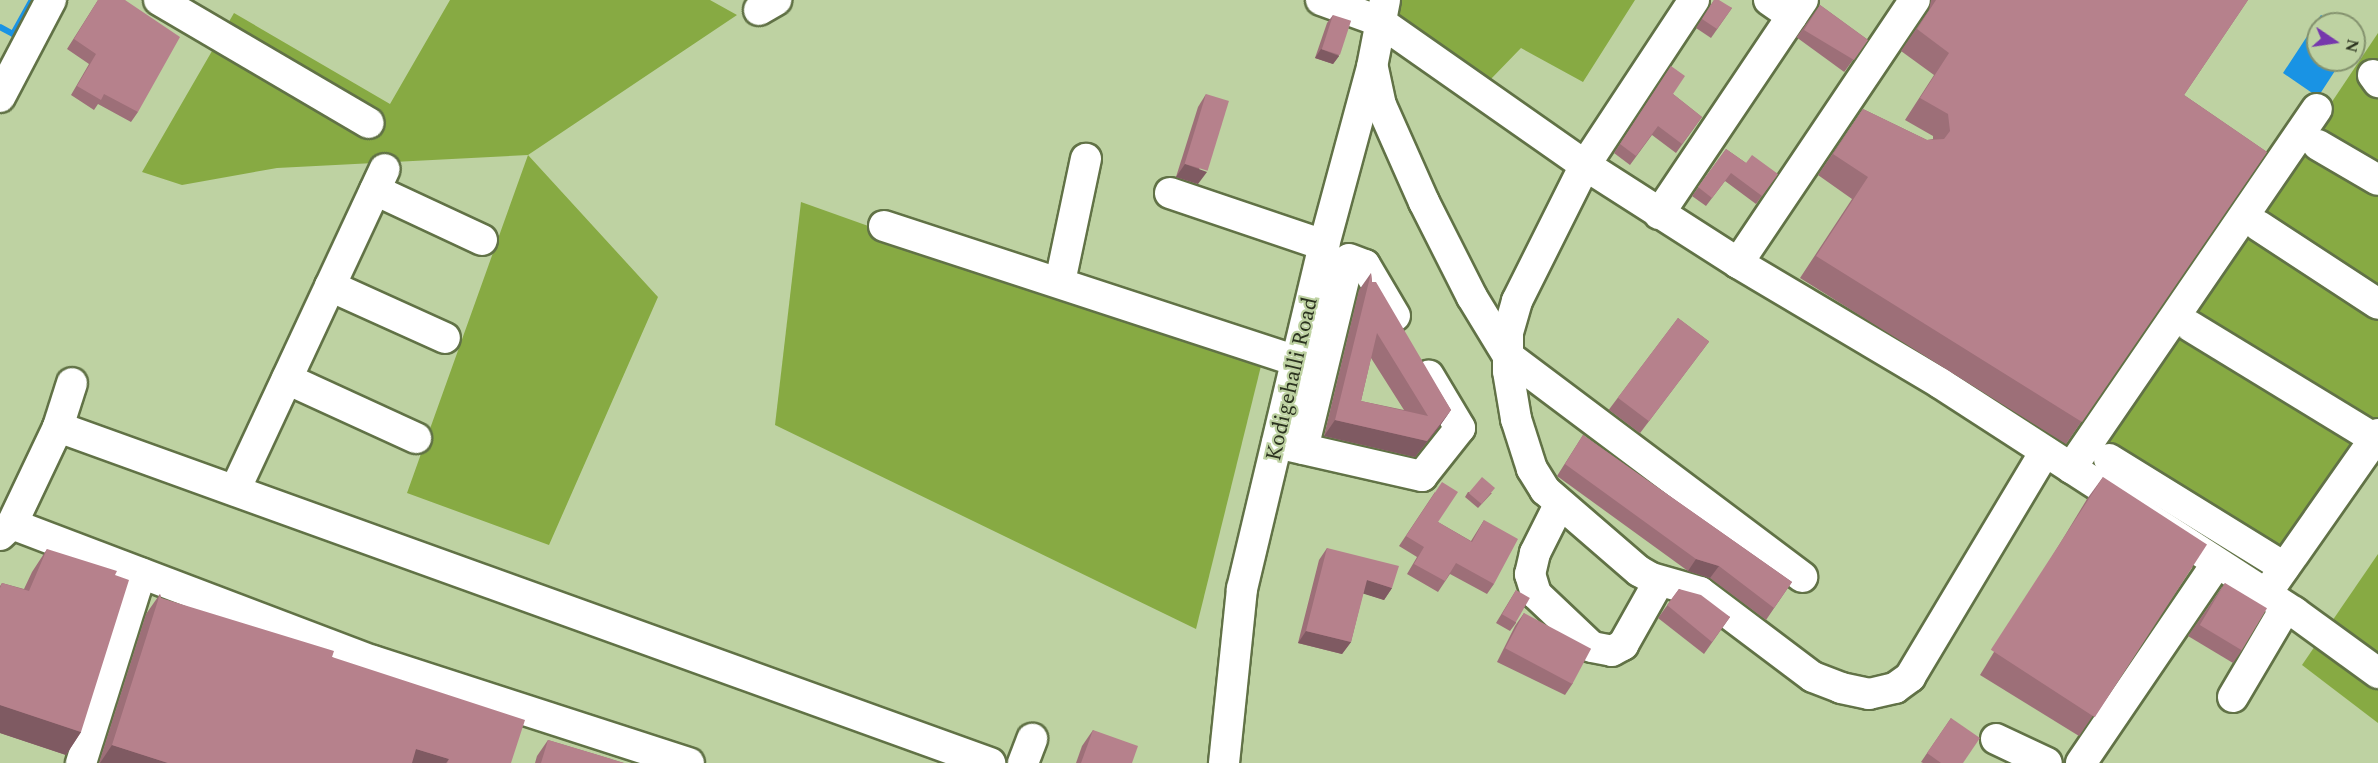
<!DOCTYPE html>
<html>
<head>
<meta charset="utf-8">
<style>
  body { margin:0 }
  #map { position:relative; width:2378px; height:763px; overflow:hidden; background:#bed2a2; font-family:Spectral,serif }
  div>[style] { position:absolute }
  [style*='--x'] { left:calc(var(--x)*1px); top:calc(var(--y)*1px); width:calc(var(--w)*1px); rotate:calc(var(--a)*1deg) }
  .green>* { inset:0; background:#87aa43 }
  .water>* { inset:0; background:#1993e4 }
  .stream>* { height:6px; margin:-3px; padding:0 3px; transform-origin:3px; border-radius:3px; background:#1993e4 }
  .roads { filter:drop-shadow(2px 0 #617246) drop-shadow(-2px 0 #617246) drop-shadow(0 2px #617246) drop-shadow(0 -2px #617246) }
  .minor>* { height:30px; margin:-15px; padding:0 15px; transform-origin:15px; border-radius:15px; background:#fff }
  .wall>* { inset:0; background:#9d6f78; transform-origin:0 0 }
  .shaded-wall>* { inset:0; background:#7f5a62 }
  .building>* { inset:0; background:#b6818c; transform-origin:0 0 }
  span { translate:-50% -50%; white-space:nowrap; text-align:center; line-height:1.15; -webkit-text-stroke:4.5px #bed2a2; paint-order:stroke }
  .street-label { font-size:22px; color:#2c3320 }
  .north { position:absolute; left:2306px; top:12px; width:60px; height:60px; box-sizing:border-box; background:#bed2a2; border:2px solid #84926e; border-radius:50%; rotate:103deg; font-size:16px; font-weight:700; line-height:24px; text-align:center; color:#2c3320 }
  .north::after { content:''; display:block; margin:auto; width:21px; height:27px; background:#7637ac; clip-path:polygon(50% 0,100% 100%,50% 72%,0 100%) }
</style>
</head>
<body>
<div id="map">
  <div class="green">
    <i style="clip-path:polygon(450px 0,710px 0,737px 15px,528px 155px,658px 297px,549px 545px,407px 493px,528px 155px,277px 168px,182px 185px,142px 172px,234px 13px,390px 104px)"></i>
    <i style="clip-path:polygon(1391px 0,1635px 0,1583px 82px,1521px 48px,1489px 81px,1388px 6px)"></i>
    <i style="clip-path:polygon(2378px 33px,2378px 457px,2287px 582px,2093px 459px)"></i>
    <i style="clip-path:polygon(801px 202px,1261px 366px,1196px 629px,775px 425px)"></i>
    <i style="clip-path:polygon(2378px 554px,2378px 723px,2302px 665px)"></i>
  </div>
  <div class="water">
    <i style="clip-path:polygon(2321px 15px,2334px 24px,2318px 24px,2318px 60px,2342px 60px,2318px 97px,2283px 73px)"></i>
  </div>
  <div class="stream">
    <i style="--x:0;--y:27;--w:15;--a:28"></i>
    <i style="--x:13;--y:34;--w:39;--a:-61"></i>
  </div>
  <div class="roads">
    <div class="minor">
      <i style="--x:159;--y:0;--w:243;--a:30.4"></i>
      <i style="--x:1321;--y:0;--w:62;--a:19.9"></i>
      <i style="--x:1379;--y:21;--w:251;--a:35"></i>
      <i style="--x:1585;--y:165;--w:182;--a:32.6"></i>
      <i style="--x:1738;--y:263;--w:235;--a:30.7"></i>
      <i style="--x:1940;--y:383;--w:422;--a:32.9"></i>
      <i style="--x:2294;--y:612;--w:104;--a:36"></i>
      <i style="--x:1694;--y:0;--w:198;--a:123.4"></i>
      <i style="--x:1585;--y:165;--w:152;--a:116.6"></i>
      <i style="--x:1517;--y:301;--w:32;--a:106"></i>
      <i style="--x:1508;--y:332;--w:39;--a:90"></i>
      <i style="--x:1508;--y:371;--w:49;--a:80.5"></i>
      <i style="--x:1516;--y:419;--w:52;--a:72.3"></i>
      <i style="--x:1532;--y:469;--w:25;--a:58"></i>
      <i style="--x:1545;--y:490;--w:124;--a:40.8"></i>
      <i style="--x:1639;--y:571;--w:14;--a:30"></i>
      <i style="--x:1651;--y:578;--w:51;--a:15.9"></i>
      <i style="--x:1700;--y:592;--w:141;--a:37"></i>
      <i style="--x:1813;--y:677;--w:30;--a:21"></i>
      <i style="--x:1841;--y:688;--w:29;--a:12"></i>
      <i style="--x:1869;--y:694;--w:27;--a:-13"></i>
      <i style="--x:1895;--y:688;--w:19;--a:-36"></i>
      <i style="--x:1910;--y:677;--w:263;--a:-59.1"></i>
      <i style="--x:1769;--y:0;--w:28;--a:35"></i>
      <i style="--x:759;--y:10;--w:20;--a:-30"></i>
      <i style="--x:1373;--y:68;--w:38;--a:78"></i>
      <i style="--x:1381;--y:105;--w:106;--a:66.1"></i>
      <i style="--x:1424;--y:202;--w:106;--a:63.2"></i>
      <i style="--x:1472;--y:297;--w:69;--a:58.6"></i>
      <i style="--x:1508;--y:356;--w:368;--a:36.9"></i>
      <i style="--x:2373;--y:75;--w:9;--a:54"></i>
      <i style="--x:0;--y:97;--w:110;--a:-62.3"></i>
      <i style="--x:2318;--y:145;--w:69;--a:30.3"></i>
      <i style="--x:375;--y:190;--w:118;--a:25"></i>
      <i style="--x:1170;--y:193;--w:163;--a:18.7"></i>
      <i style="--x:1659;--y:214;--w:258;--a:-56.1"></i>
      <i style="--x:884;--y:226;--w:435;--a:18.1"></i>
      <i style="--x:2259;--y:226;--w:142;--a:33.2"></i>
      <i style="--x:1738;--y:263;--w:317;--a:-56.1"></i>
      <i style="--x:1060;--y:282;--w:126;--a:-78.1"></i>
      <i style="--x:330;--y:286;--w:126;--a:24.3"></i>
      <i style="--x:2190;--y:326;--w:217;--a:31.4"></i>
      <i style="--x:287;--y:379;--w:142;--a:24.6"></i>
      <i style="--x:58;--y:427;--w:991;--a:19.82"></i>
      <i style="--x:1277;--y:443;--w:149;--a:12.8"></i>
      <i style="--x:1422;--y:476;--w:61;--a:-51.6"></i>
      <i style="--x:1460;--y:428;--w:61;--a:-120.8"></i>
      <i style="--x:1303;--y:449;--w:195;--a:-76.4"></i>
      <i style="--x:1349;--y:259;--w:17;--a:21"></i>
      <i style="--x:1365;--y:265;--w:59;--a:59.5"></i>
      <i style="--x:2109;--y:459;--w:206;--a:31.7"></i>
      <i style="--x:2071;--y:468;--w:435;--a:-55.6"></i>
      <i style="--x:235;--y:490;--w:354;--a:-65"></i>
      <i style="--x:1559;--y:505;--w:54;--a:116.6"></i>
      <i style="--x:1535;--y:553;--w:22;--a:103"></i>
      <i style="--x:1530;--y:574;--w:21;--a:73"></i>
      <i style="--x:1536;--y:594;--w:77;--a:43.4"></i>
      <i style="--x:1592;--y:647;--w:20;--a:11"></i>
      <i style="--x:1612;--y:651;--w:13;--a:-29"></i>
      <i style="--x:1623;--y:645;--w:73;--a:-60.6"></i>
      <i style="--x:12;--y:524;--w:107;--a:-64.6"></i>
      <i style="--x:58;--y:427;--w:46;--a:-72.3"></i>
      <i style="--x:0;--y:535;--w:16;--a:-43"></i>
      <i style="--x:12;--y:524;--w:386;--a:20.8"></i>
      <i style="--x:373;--y:661;--w:332;--a:17.9"></i>
      <i style="--x:2273;--y:584;--w:183;--a:-55"></i>
      <i style="--x:2233;--y:697;--w:104;--a:-59.5"></i>
      <i style="--x:1996;--y:739;--w:56;--a:25.2"></i>
      <i style="--x:81;--y:763;--w:199;--a:-72.5"></i>
      <i style="--x:1023;--y:763;--w:26;--a:-69"></i>
      <i style="--x:1224;--y:763;--w:175;--a:-84.1"></i>
      <i style="--x:1242;--y:589;--w:354;--a:-76.6"></i>
      <i style="--x:1324;--y:245;--w:184;--a:-74.9"></i>
      <i style="--x:1372;--y:67;--w:68;--a:-79"></i>
      <i style="--x:2081;--y:763;--w:242;--a:-55.8"></i>
    </div>
  </div>
  <div class="wall">
    <i style="clip-path:polygon(98px 0,125px 0,138px 112px,131px 122px,98px 104px,94px 110px,71px 95px,89px 64px,67px 49px)"></i>
    <i style="clip-path:polygon(1714px 0,1732px 8px,1711px 38px,1696px 28px)"></i>
    <i style="clip-path:polygon(1931px 0,2248px 0,2184px 95px,2267px 152px,2066px 444px,1800px 278px,1852px 199px,1818px 175px,1863px 109px,1927px 140px,1933px 139px,1933px 136px,1905px 120px,1934px 75px,1901px 51px,1929px 10px)"></i>
    <i style="left:1820px;top:5px;width:59px;height:40px;rotate:36deg"></i>
    <i style="clip-path:polygon(1333px 15px,1339px 56px,1333px 64px,1315px 58px,1327px 23px)"></i>
    <i style="clip-path:polygon(1671px 66px,1673px 94px,1702px 117px,1676px 153px,1652px 135px,1630px 165px,1614px 153px)"></i>
    <i style="clip-path:polygon(1206px 94px,1198px 184px,1176px 177px,1198px 107px)"></i>
    <i style="clip-path:polygon(1726px 149px,1746px 163px,1778px 174px,1756px 204px,1725px 181px,1706px 206px,1692px 196px)"></i>
    <i style="clip-path:polygon(evenodd,1371px 273px,1372px 282px,1451px 410px,1439px 427px,1415px 457px,1324px 436px,1359px 290px,1371px 273px,1371px 358px,1404px 410px,1361px 401px,1371px 358px)"></i>
    <i style="left:1678px;top:318px;width:39px;height:115px;rotate:37deg"></i>
    <i style="clip-path:polygon(1583px 435px,1792px 582px,1766px 620px,1710px 578px,1688px 571px,1557px 476px)"></i>
    <i style="clip-path:polygon(2103px 477px,2094px 714px,2079px 736px,1980px 675px,2087px 499px)"></i>
    <i style="clip-path:polygon(1435px 492px,1438px 522px,1471px 541px,1484px 520px,1494px 584px,1487px 594px,1450px 574px,1438px 592px,1407px 574px,1417px 557px,1399px 546px)"></i>
    <i style="clip-path:polygon(1468px 492px,1492px 493px,1478px 508px,1465px 497px)"></i>
    <i style="clip-path:polygon(1327px 548px,1392px 588px,1384px 600px,1363px 593px,1351px 642px,1342px 654px,1298px 643px,1319px 560px)"></i>
    <i style="clip-path:polygon(47px 549px,81px 732px,66px 755px,0 733px,0 586px,2px 583px,24px 589px,32px 572px)"></i>
    <i style="clip-path:polygon(2225px 583px,2242px 650px,2233px 663px,2188px 636px)"></i>
    <i style="clip-path:polygon(1679px 589px,1730px 617px,1704px 654px,1658px 618px)"></i>
    <i style="clip-path:polygon(1516px 590px,1516px 623px,1510px 631px,1496px 623px)"></i>
    <i style="clip-path:polygon(160px 594px,161px 598px,332px 657px,511px 763px,99px 763px,146px 614px)"></i>
    <i style="clip-path:polygon(1524px 613px,1573px 683px,1565px 695px,1497px 662px,1515px 626px)"></i>
    <i style="clip-path:polygon(1951px 718px,1963px 763px,1923px 763px,1921px 762px)"></i>
    <i style="clip-path:polygon(1093px 730px,1132px 763px,1076px 763px,1082px 746px)"></i>
    <i style="clip-path:polygon(548px 740px,624px 763px,535px 763px,537px 756px)"></i>
  </div>
  <div class="shaded-wall">
    <i style="clip-path:polygon(1321px 49px,1339px 56px,1333px 64px,1315px 58px)"></i>
    <i style="clip-path:polygon(1185px 164px,1207px 172px,1198px 184px,1176px 177px)"></i>
    <i style="clip-path:polygon(1451px 410px,1439px 427px,1415px 457px,1324px 436px,1335px 420px,1427px 441px)"></i>
    <i style="clip-path:polygon(1696px 559px,1719px 566px,1710px 578px,1688px 571px)"></i>
    <i style="clip-path:polygon(1367px 580px,1392px 588px,1384px 600px,1358px 592px)"></i>
    <i style="clip-path:polygon(1306px 631px,1351px 642px,1342px 654px,1298px 643px)"></i>
    <i style="clip-path:polygon(0 705px,81px 732px,66px 755px,0 733px)"></i>
    <i style="clip-path:polygon(112px 745px,168px 763px,100px 763px)"></i>
    <i style="clip-path:polygon(416px 749px,449px 759px,446px 763px,406px 763px)"></i>
  </div>
  <div class="building">
    <i style="clip-path:polygon(98px 0,125px 0,180px 37px,138px 112px,104px 94px,101px 100px,77px 86px,96px 54px,74px 39px)"></i>
    <i style="clip-path:polygon(1714px 0,1719px 0,1732px 8px,1717px 29px,1702px 19px)"></i>
    <i style="clip-path:polygon(1936px 0,2248px 0,2184px 95px,2267px 152px,2082px 422px,1816px 256px,1868px 177px,1833px 154px,1863px 109px,1927px 140px,1944px 139px,1950px 131px,1948px 114px,1920px 98px,1949px 53px,1917px 29px)"></i>
    <i style="clip-path:polygon(1820px 5px,1868px 40px,1854px 60px,1804px 30px)"></i>
    <i style="left:1333px;top:15px;width:19px;height:36px;rotate:18deg"></i>
    <i style="clip-path:polygon(1671px 66px,1685px 76px,1673px 94px,1702px 117px,1682px 144px,1658px 126px,1636px 156px,1620px 144px)"></i>
    <i style="left:1206px;top:94px;width:24px;height:73px;rotate:17deg"></i>
    <i style="clip-path:polygon(1726px 149px,1746px 163px,1752px 155px,1778px 174px,1762px 196px,1731px 173px,1712px 198px,1698px 187px)"></i>
    <i style="clip-path:polygon(evenodd,1371px 273px,1372px 282px,1376px 282px,1451px 410px,1427px 441px,1335px 420px,1371px 273px,1377px 333px,1428px 416px,1361px 401px,1377px 333px)"></i>
    <i style="left:1678px;top:318px;width:39px;height:100px;rotate:37deg"></i>
    <i style="clip-path:polygon(1583px 435px,1792px 582px,1774px 608px,1719px 566px,1696px 559px,1565px 464px)"></i>
    <i style="left:1482px;top:477px;width:17px;height:21px;rotate:40deg"></i>
    <i style="left:2103px;top:477px;width:124px;height:206px;rotate:33deg"></i>
    <i style="clip-path:polygon(1442px 482px,1458px 492px,1438px 522px,1472px 542px,1484px 520px,1518px 539px,1494px 584px,1456px 563px,1445px 581px,1414px 564px,1424px 547px,1406px 536px)"></i>
    <i style="clip-path:polygon(1327px 548px,1399px 566px,1392px 588px,1367px 580px,1351px 642px,1306px 631px)"></i>
    <i style="clip-path:polygon(47px 549px,117px 571px,115px 575px,129px 580px,81px 732px,0 705px,0 588px,2px 583px,29px 591px)"></i>
    <i style="left:2225px;top:583px;width:49px;height:49px;rotate:31deg"></i>
    <i style="clip-path:polygon(1679px 589px,1701px 595px,1730px 617px,1712px 642px,1667px 605px)"></i>
    <i style="left:1516px;top:590px;width:16px;height:28px;rotate:30deg"></i>
    <i style="clip-path:polygon(160px 594px,161px 598px,334px 651px,332px 657px,525px 720px,511px 763px,447px 763px,449px 759px,416px 749px,412px 763px,168px 763px,112px 745px)"></i>
    <i style="left:1524px;top:613px;width:76px;height:40px;rotate:28deg"></i>
    <i style="clip-path:polygon(1951px 718px,1980px 738px,1963px 763px,1941px 763px,1927px 753px)"></i>
    <i style="clip-path:polygon(1093px 730px,1138px 746px,1132px 763px,1081px 763px)"></i>
    <i style="clip-path:polygon(548px 740px,624px 763px,541px 763px)"></i>
  </div>
  <div class="street-label">
    <span style="left:1292px;top:379px;rotate:-77deg">Kodigehalli Road</span>
  </div>
  <div class="north">N</div>
</div>
</body>
</html>
